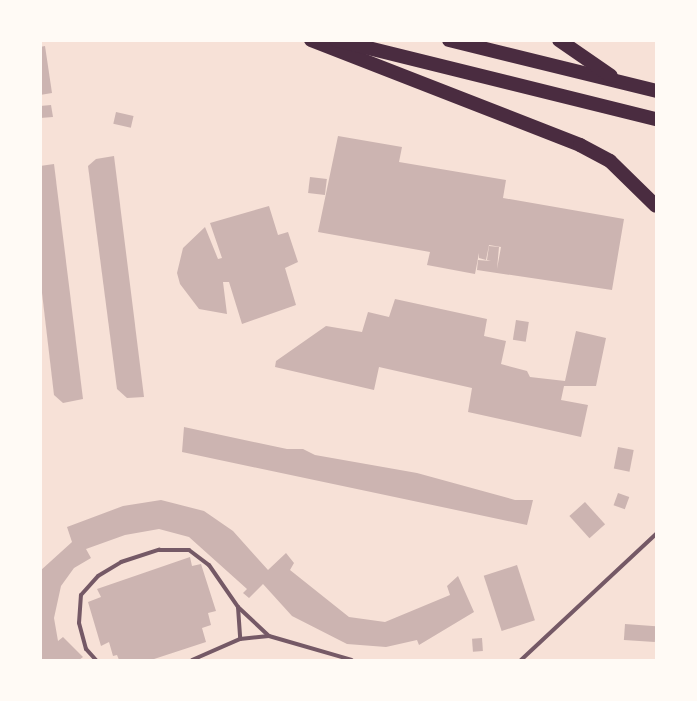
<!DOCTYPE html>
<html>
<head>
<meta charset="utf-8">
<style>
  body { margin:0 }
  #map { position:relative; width:697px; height:701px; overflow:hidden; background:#f7e1d7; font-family:"Open Sans",sans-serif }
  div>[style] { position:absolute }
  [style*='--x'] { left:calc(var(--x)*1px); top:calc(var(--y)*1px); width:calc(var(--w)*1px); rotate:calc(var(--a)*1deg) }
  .building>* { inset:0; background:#ccb4b1; transform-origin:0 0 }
  .service>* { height:4px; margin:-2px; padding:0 2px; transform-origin:2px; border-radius:2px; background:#755966 }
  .trunk>* { height:14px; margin:-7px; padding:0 7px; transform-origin:7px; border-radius:7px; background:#4a2c40 }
  span { translate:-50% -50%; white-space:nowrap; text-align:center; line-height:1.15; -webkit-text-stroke:6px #fffaf5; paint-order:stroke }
  .frame { position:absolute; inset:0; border:42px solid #fffaf5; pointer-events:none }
</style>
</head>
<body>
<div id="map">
  <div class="building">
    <i style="clip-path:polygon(45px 46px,52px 93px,40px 95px,40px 47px)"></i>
    <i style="clip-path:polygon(51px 105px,53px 117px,40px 118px,40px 106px)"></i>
    <i style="left:116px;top:112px;width:18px;height:12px;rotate:13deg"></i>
    <i style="clip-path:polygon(338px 136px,402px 147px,399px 162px,506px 180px,503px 198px,624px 219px,612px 290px,477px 270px,478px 260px,491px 261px,487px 260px,489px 246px,499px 247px,497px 269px,501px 247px,489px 245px,490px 240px,486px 260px,479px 258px,479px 253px,475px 274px,427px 265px,430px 252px,318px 232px)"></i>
    <i style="clip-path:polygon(114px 156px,144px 397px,127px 398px,117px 389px,88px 166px,96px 159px)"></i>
    <i style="clip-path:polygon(54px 164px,83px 399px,63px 403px,54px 395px,40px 276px,40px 166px)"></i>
    <i style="left:310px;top:177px;width:17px;height:16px;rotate:7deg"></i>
    <i style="clip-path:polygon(269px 206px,278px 235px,288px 232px,298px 262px,285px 268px,296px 305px,242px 324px,229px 282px,223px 282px,227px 314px,199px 309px,180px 284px,177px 273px,183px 248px,205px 227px,218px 259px,222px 258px,210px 223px)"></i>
    <i style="clip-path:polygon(395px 299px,487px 319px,484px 336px,506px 341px,501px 364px,527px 371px,530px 377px,565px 381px,576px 331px,606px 338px,596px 386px,564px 386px,561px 400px,588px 405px,581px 437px,468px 412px,472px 388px,379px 367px,374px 390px,275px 367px,276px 361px,326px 326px,362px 332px,368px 312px,389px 317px)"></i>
    <i style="left:516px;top:320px;width:13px;height:20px;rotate:9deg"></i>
    <i style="clip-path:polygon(184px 427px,287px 449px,303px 449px,315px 455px,417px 473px,515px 500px,533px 500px,527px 525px,182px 452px)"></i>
    <i style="left:618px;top:447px;width:16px;height:22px;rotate:11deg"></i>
    <i style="left:618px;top:493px;width:12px;height:13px;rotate:20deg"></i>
    <i style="clip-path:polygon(161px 500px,204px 511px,233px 531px,268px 570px,286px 553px,294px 563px,290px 570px,349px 617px,385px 622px,450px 595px,447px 586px,458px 576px,474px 612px,419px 645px,417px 640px,386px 647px,347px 644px,292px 616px,263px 584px,249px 598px,243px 593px,247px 589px,189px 537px,159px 529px,125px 535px,86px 549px,91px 558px,74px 568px,61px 586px,54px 618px,58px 641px,63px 637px,83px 657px,79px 660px,40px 660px,40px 571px,72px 542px,67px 527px,123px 506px)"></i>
    <i style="left:585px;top:502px;width:30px;height:21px;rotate:48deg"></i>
    <i style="clip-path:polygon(190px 557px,192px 566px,201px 564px,216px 611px,208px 613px,211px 625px,202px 628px,206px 642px,151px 660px,119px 660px,117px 655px,113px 656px,109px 642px,101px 646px,88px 602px,101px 597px,97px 589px)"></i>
    <i style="left:517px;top:565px;width:58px;height:35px;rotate:72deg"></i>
    <i style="left:625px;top:624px;width:31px;height:16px;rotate:4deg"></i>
    <i style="left:482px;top:638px;width:13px;height:10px;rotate:86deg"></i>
  </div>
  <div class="service">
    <i style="--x:238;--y:607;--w:32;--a:86"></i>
    <i style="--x:96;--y:660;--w:15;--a:-132"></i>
    <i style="--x:86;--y:649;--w:27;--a:-105"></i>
    <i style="--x:79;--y:623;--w:28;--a:-86"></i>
    <i style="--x:81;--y:595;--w:25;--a:-48"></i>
    <i style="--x:98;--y:576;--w:27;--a:-31"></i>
    <i style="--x:121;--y:562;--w:40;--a:-18"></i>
    <i style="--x:159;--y:550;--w:30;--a:0"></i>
    <i style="--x:189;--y:550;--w:25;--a:37"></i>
    <i style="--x:209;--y:565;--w:51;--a:55.4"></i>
    <i style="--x:238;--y:607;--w:42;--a:43.1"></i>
    <i style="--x:192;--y:660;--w:52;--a:-23.6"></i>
    <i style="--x:240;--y:639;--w:29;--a:-6"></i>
    <i style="--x:269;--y:636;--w:86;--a:16.1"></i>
    <i style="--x:521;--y:660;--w:185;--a:-43"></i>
  </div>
  <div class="trunk">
    <i style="--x:311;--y:40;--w:289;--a:21.3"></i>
    <i style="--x:580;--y:145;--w:34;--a:28"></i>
    <i style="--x:610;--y:161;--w:64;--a:44.4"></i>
    <i style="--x:336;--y:40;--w:330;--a:13.9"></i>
    <i style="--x:449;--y:40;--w:213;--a:13.8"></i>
    <i style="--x:559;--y:40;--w:63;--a:34.7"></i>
  </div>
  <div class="frame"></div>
</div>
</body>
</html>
